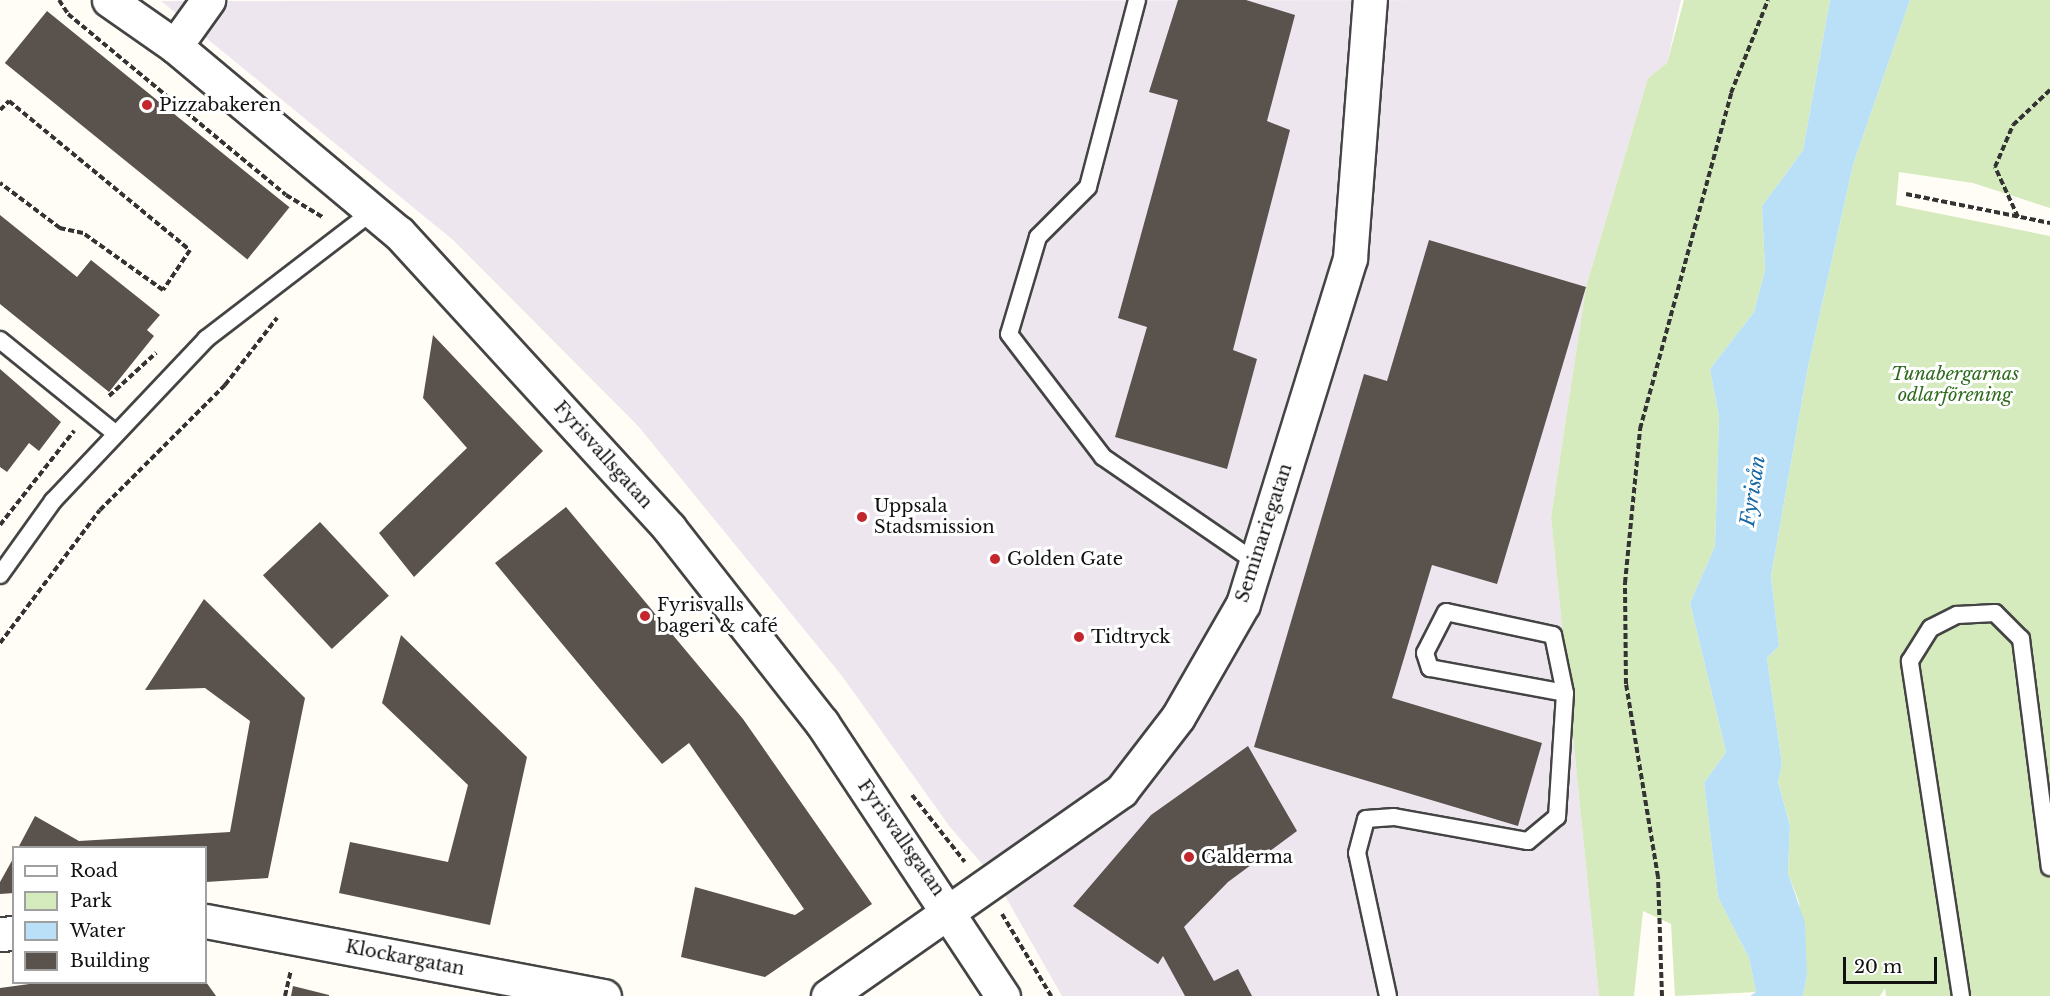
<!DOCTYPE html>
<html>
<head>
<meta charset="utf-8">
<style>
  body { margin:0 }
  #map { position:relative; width:2050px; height:996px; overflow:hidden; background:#fffdf5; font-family:"Libre Baskerville",serif }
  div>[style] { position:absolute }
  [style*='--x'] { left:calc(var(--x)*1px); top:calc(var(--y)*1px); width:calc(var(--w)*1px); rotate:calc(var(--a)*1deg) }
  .industrial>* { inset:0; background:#eee6ef }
  .green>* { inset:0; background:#d5ebbd }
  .water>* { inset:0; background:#b9e0f7 }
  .building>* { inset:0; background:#5a524d; transform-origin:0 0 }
  .path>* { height:4px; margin-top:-2px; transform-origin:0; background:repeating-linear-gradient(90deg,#333 0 6px,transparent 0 9px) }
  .roads { filter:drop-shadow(2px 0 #444) drop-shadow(-2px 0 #444) drop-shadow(0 2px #444) drop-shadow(0 -2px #444) }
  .service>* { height:16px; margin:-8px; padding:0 8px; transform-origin:8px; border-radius:8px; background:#fff }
  .minor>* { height:33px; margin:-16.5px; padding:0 16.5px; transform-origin:16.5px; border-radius:16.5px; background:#fff }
  .tertiary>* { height:33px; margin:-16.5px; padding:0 16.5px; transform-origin:16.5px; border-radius:16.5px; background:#fff }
  .dots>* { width:16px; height:16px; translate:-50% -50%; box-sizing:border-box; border:3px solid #fff; border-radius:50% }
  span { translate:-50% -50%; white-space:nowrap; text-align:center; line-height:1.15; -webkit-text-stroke:6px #fff; paint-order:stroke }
  .poi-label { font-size:18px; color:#111 }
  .left { translate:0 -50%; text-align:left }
  .park-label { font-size:18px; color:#2f6b1f; font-style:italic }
  .street-label { font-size:18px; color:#111 }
  .water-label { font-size:20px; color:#1768a6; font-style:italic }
  .legend { position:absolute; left:12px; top:846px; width:195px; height:138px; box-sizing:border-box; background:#fff; border:2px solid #a0a0a0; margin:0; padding:8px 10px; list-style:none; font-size:18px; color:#111 }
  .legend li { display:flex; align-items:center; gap:12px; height:30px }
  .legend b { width:30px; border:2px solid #a0a0a0 }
  .scale { position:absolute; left:1843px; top:957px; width:94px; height:27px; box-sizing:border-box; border:3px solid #111; border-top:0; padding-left:8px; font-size:18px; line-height:21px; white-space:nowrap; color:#111; -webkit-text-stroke:4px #fff; paint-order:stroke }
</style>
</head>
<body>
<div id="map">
  <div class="industrial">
    <i style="clip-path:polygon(1681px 0,1667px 63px,1648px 78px,1586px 287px,1551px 517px,1599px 996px,1062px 996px,996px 880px,950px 827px,842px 676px,639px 427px,453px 240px,161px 1px)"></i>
  </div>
  <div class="green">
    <i style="clip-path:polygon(1684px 0,1830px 0,1803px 150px,1762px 206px,1765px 270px,1754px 312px,1710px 369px,1719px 417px,1715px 546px,1690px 603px,1726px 752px,1704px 783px,1718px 897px,1749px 958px,1756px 992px,1675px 996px,1671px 924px,1643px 911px,1634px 996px,1599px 996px,1551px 517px,1586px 287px,1648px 78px,1667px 63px)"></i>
    <i style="clip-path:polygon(1910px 0,2050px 0,2050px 208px,1973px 183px,1899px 172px,1896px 205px,2050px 236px,2050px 996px,1886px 996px,1885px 988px,1880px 996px,1803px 996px,1807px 975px,1799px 902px,1788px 873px,1790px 824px,1778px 782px,1782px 764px,1767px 658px,1779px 646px,1771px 576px,1808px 367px,1853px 165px)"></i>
  </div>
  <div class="water">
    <i style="clip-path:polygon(1830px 0,1910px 0,1853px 165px,1808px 367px,1771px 576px,1779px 646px,1767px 658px,1782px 764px,1778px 782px,1790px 825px,1788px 873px,1805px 923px,1807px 975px,1803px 996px,1750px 996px,1756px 992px,1749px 958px,1718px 897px,1704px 783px,1726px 752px,1690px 603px,1715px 546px,1719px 417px,1710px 369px,1754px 312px,1765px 270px,1762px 206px,1803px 150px)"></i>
  </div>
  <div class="building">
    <i style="clip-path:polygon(1178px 0,1246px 0,1295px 15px,1267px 121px,1290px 130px,1233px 350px,1257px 359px,1227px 469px,1115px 437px,1147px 327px,1118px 318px,1178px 100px,1149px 92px)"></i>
    <i style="left:47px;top:11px;width:312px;height:67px;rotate:39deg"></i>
    <i style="clip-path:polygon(0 215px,77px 277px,91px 260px,160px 315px,147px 330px,154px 336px,109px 392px,0 304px)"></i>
    <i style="clip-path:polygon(1429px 240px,1586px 287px,1497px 584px,1432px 565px,1392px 698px,1542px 743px,1518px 826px,1254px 747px,1364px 374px,1387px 381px)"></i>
    <i style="clip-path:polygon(433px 335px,543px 451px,414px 577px,379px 533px,467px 448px,423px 398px)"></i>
    <i style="clip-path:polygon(0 369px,61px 422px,39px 451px,29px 443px,7px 472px,0 467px)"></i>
    <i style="clip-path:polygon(566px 507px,743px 719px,872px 904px,765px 977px,681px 957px,695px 887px,795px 915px,804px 909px,689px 743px,662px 764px,495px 563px)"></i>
    <i style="left:320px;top:522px;width:101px;height:78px;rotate:47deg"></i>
    <i style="clip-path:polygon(204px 599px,305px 698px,268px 878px,206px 882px,206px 848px,18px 848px,35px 816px,79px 841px,230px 832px,250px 721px,205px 688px,145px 690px)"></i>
    <i style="clip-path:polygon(401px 635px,527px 757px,490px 925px,339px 893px,350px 842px,448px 862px,468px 785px,382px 703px)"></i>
    <i style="clip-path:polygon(1248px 746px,1297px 831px,1228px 882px,1184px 927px,1214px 981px,1238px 969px,1252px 996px,1185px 996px,1163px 956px,1158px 964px,1073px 906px,1151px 815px)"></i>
    <i style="clip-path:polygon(14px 857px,14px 893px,0 894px,0 882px)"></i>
    <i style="clip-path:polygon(44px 982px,206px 982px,216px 996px,0 996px,0 988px)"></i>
    <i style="clip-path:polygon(293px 986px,329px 995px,329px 996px,291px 996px)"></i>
  </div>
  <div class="path">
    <i style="--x:59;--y:0;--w:17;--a:57"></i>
    <i style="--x:68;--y:14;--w:283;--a:39.7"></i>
    <i style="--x:286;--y:195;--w:44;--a:31.2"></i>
    <i style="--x:0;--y:110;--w:13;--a:-45"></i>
    <i style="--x:9;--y:101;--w:234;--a:39.5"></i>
    <i style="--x:190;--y:250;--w:48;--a:124"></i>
    <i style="--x:163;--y:290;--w:98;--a:-144.5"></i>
    <i style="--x:83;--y:233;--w:24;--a:-168"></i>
    <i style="--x:60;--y:228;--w:75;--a:-143.1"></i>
    <i style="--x:1906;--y:194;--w:147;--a:11.4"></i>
    <i style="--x:2018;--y:217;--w:55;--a:-114.7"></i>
    <i style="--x:1995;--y:167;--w:46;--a:-66.8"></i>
    <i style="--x:2013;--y:125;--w:51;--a:-43.4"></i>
    <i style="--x:109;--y:396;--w:64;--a:-42.5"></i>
    <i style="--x:0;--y:525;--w:120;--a:-51.8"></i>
    <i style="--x:0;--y:643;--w:166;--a:-53.1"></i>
    <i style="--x:100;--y:510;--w:177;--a:-45"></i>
    <i style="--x:225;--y:385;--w:85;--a:-52.2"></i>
    <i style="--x:912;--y:795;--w:85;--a:51.7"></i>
    <i style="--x:1002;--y:914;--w:96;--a:59.1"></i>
    <i style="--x:285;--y:996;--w:26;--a:-77"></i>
    <i style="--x:1662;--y:996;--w:119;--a:-91.9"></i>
    <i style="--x:1658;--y:877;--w:196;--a:-99.4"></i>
    <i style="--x:1626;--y:684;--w:101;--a:-90.6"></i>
    <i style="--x:1625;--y:583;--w:155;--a:-84.4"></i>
    <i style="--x:1640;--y:429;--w:348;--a:-74.8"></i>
    <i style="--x:1731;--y:93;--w:100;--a:-68.3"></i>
  </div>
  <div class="roads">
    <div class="service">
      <i style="--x:1137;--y:0;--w:193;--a:104.7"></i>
      <i style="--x:1088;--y:187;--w:71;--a:135"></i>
      <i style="--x:1038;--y:237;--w:101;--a:106.6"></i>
      <i style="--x:1009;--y:334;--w:155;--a:52.6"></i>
      <i style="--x:1103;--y:457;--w:186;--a:34.5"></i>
      <i style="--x:0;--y:340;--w:149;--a:39"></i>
      <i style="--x:0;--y:575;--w:91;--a:-54.4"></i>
      <i style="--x:53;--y:501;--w:223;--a:-46.6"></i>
      <i style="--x:206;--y:339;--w:210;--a:-37.5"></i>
      <i style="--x:1388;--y:996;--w:146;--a:-102.2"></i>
      <i style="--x:1357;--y:853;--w:35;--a:-75"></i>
      <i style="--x:1366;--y:819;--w:28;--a:-4"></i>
      <i style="--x:1394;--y:817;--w:136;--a:10.2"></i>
      <i style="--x:1528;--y:841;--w:38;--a:-40"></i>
      <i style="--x:1557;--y:817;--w:124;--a:-86.3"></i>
      <i style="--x:1565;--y:693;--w:59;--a:-101.7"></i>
      <i style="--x:1553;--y:635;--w:109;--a:-167.9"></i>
      <i style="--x:1446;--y:612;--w:46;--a:117.1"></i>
      <i style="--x:1425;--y:653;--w:16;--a:72"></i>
      <i style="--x:1430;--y:668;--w:137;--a:10.5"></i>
      <i style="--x:1961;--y:996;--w:339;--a:-98.7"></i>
      <i style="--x:1910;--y:661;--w:39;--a:-58"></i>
      <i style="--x:1931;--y:628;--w:29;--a:-27"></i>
      <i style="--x:1957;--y:615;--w:38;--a:-3"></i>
      <i style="--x:1995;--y:613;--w:37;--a:45"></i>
      <i style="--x:2021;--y:639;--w:230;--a:82.8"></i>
    </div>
    <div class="minor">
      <i style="--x:206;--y:921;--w:405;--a:10.7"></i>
      <i style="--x:0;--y:934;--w:14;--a:-4"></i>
      <i style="--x:828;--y:996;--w:358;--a:-35"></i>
      <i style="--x:1121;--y:791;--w:93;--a:-52.4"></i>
      <i style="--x:1178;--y:717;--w:130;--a:-60.1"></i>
      <i style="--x:1243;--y:604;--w:362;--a:-72.8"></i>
      <i style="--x:1350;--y:258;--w:259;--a:-85.6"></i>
    </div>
    <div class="tertiary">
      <i style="--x:109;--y:0;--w:80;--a:34.9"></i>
      <i style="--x:175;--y:46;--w:292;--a:39.9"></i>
      <i style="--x:399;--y:233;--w:400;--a:47.5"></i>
      <i style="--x:669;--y:528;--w:248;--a:51.9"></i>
      <i style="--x:822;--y:723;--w:328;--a:56.5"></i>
      <i style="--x:175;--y:46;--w:57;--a:-54.3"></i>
    </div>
  </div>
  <div class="dots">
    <i style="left:147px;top:105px;background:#c4262e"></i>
    <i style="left:862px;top:517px;background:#c4262e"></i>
    <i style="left:995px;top:559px;background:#c4262e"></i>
    <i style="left:645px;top:616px;background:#c4262e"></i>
    <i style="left:1079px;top:637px;background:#c4262e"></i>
    <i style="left:1189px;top:857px;background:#c4262e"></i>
  </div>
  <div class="poi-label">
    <span class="left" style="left:159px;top:105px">Pizzabakeren</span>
    <span class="left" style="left:874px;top:517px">Uppsala<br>Stadsmission</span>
    <span class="left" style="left:1007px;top:559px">Golden Gate</span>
    <span class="left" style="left:657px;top:616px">Fyrisvalls<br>bageri &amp; café</span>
    <span class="left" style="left:1091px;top:637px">Tidtryck</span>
    <span class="left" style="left:1201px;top:857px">Galderma</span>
  </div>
  <div class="park-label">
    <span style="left:1955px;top:385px">Tunabergarnas<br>odlarförening</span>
  </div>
  <div class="street-label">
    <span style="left:603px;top:455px;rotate:48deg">Fyrisvallsgatan</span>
    <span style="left:1264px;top:533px;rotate:-72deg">Seminariegatan</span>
    <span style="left:901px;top:838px;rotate:55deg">Fyrisvallsgatan</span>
    <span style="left:405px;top:958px;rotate:11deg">Klockargatan</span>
  </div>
  <div class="water-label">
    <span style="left:1753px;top:491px;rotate:-81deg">Fyrisån</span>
  </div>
  <ul class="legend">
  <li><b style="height:8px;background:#fff"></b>Road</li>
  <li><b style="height:16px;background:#d5ebbd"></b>Park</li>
  <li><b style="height:16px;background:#b9e0f7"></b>Water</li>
  <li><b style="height:16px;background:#5a524d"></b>Building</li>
  </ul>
  <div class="scale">20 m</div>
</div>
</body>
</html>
